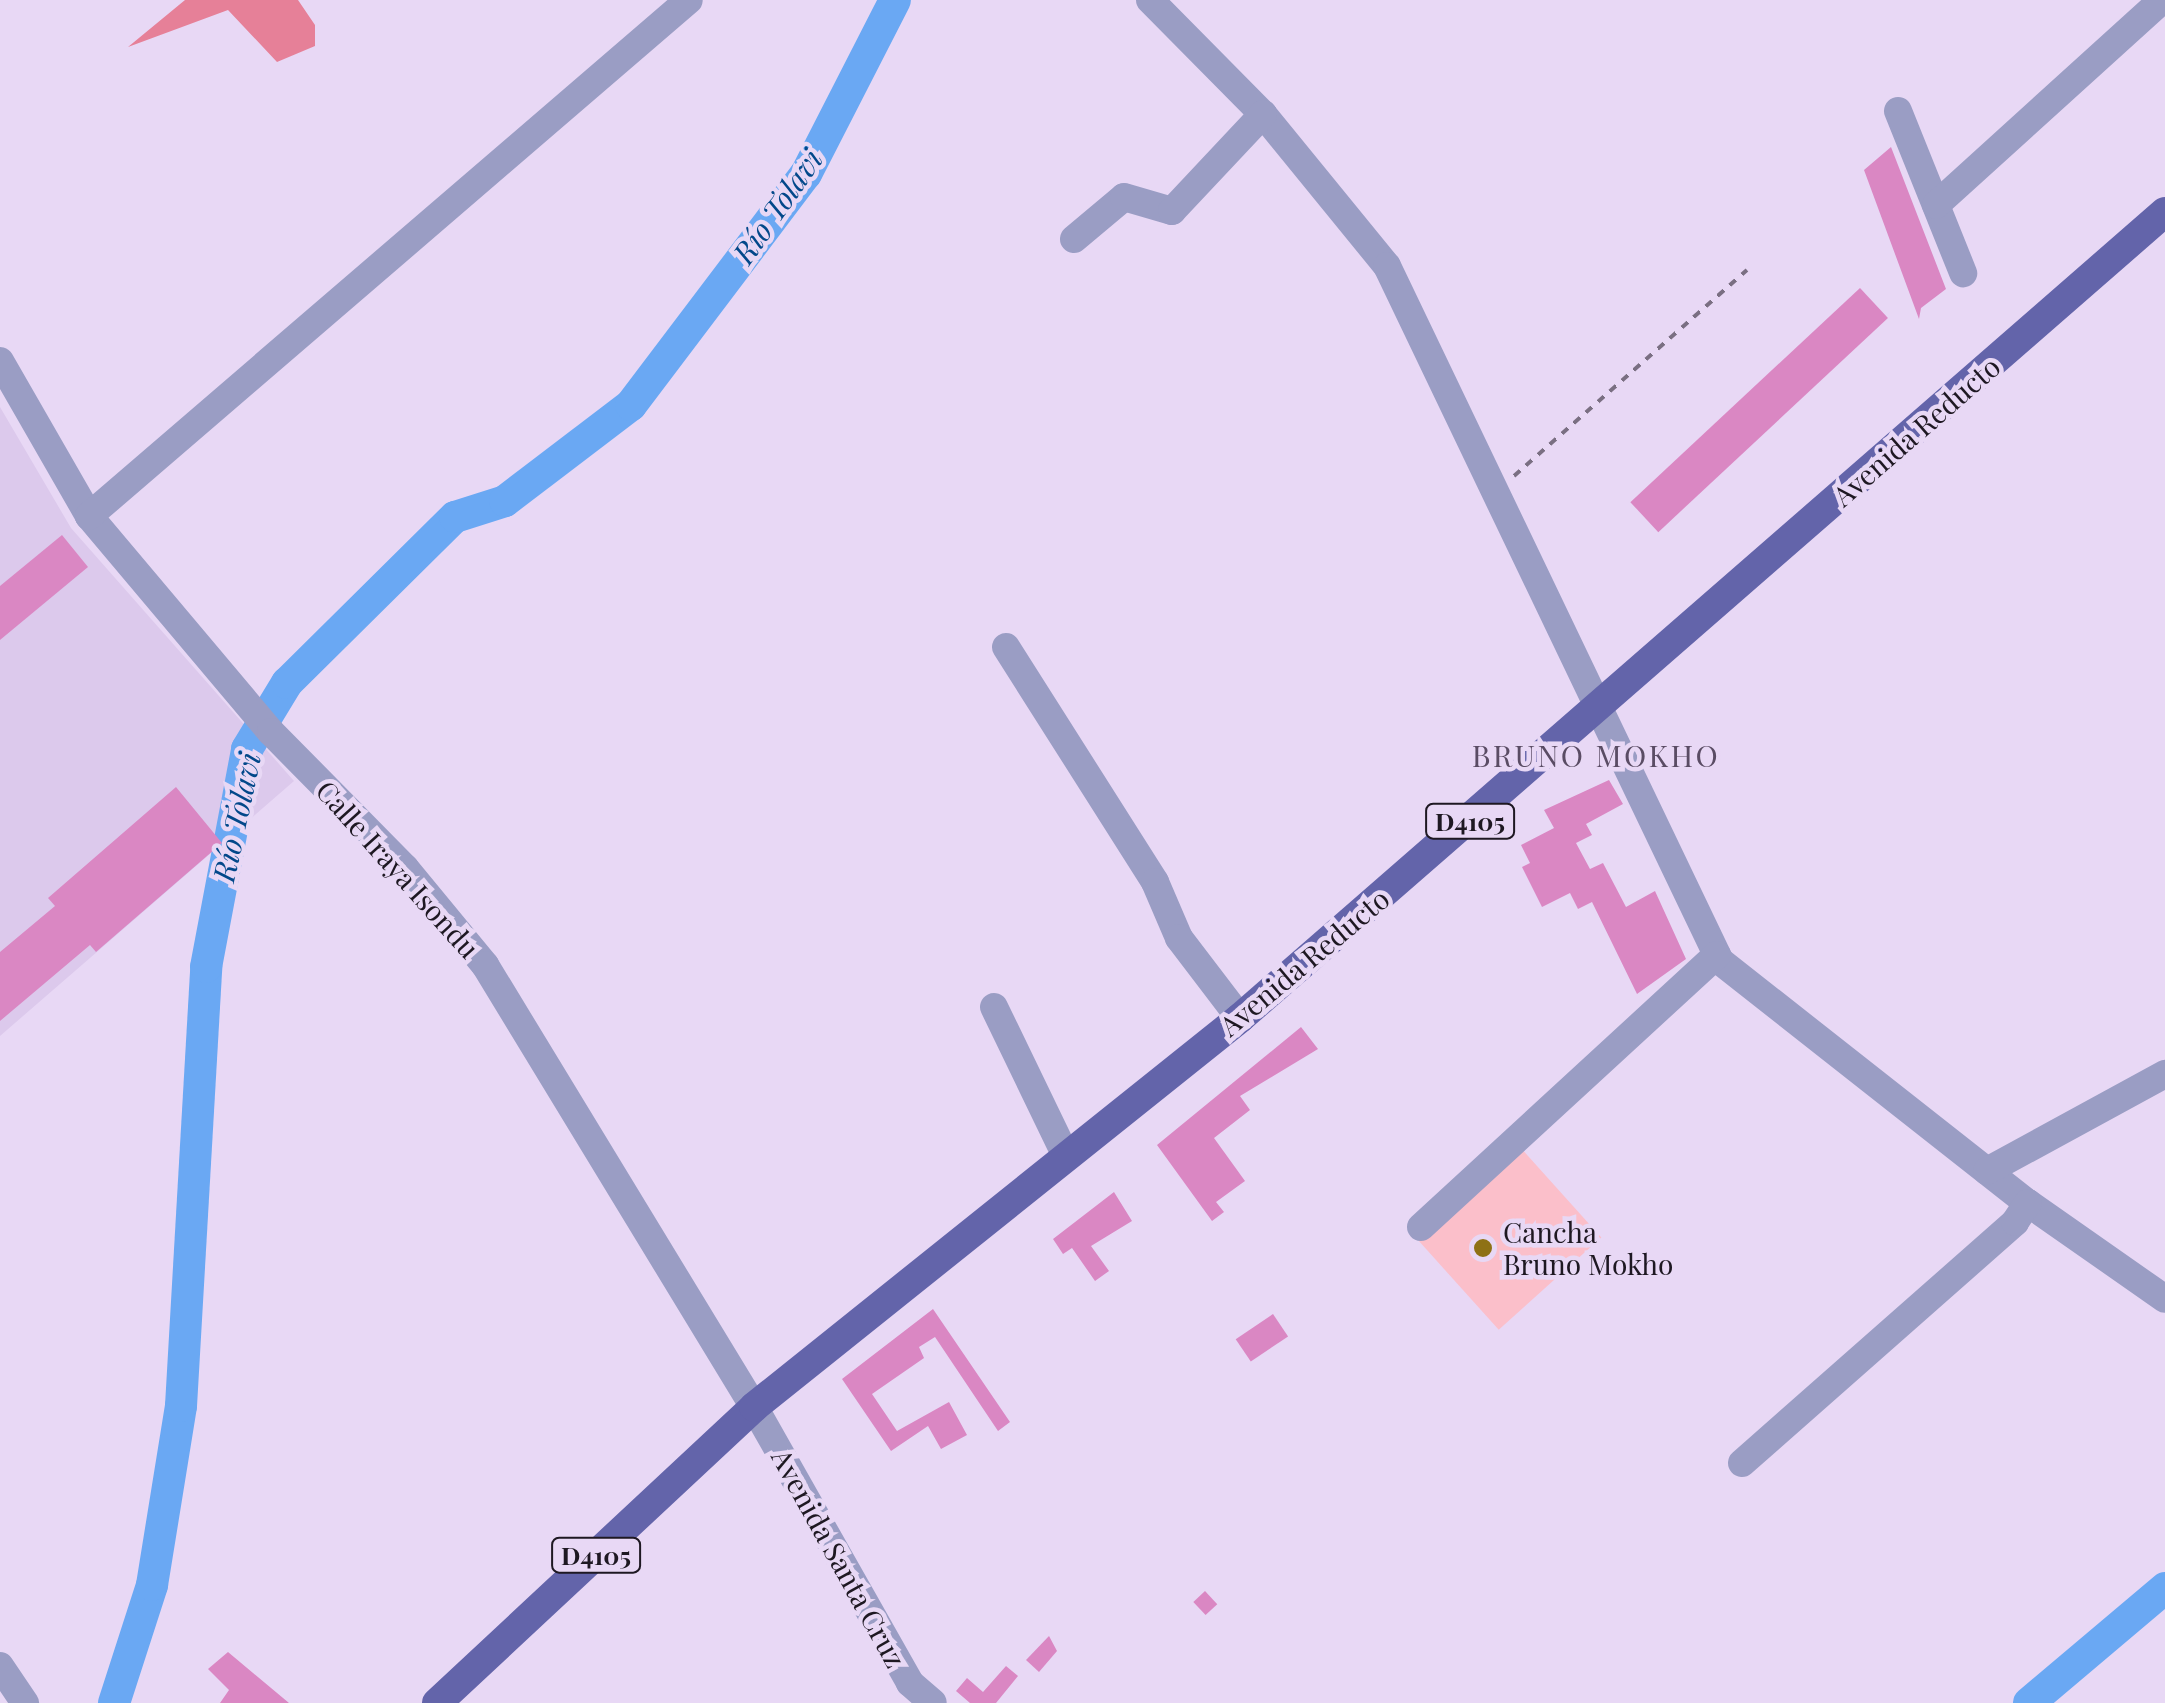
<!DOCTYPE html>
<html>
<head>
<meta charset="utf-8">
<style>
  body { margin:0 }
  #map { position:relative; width:2165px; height:1703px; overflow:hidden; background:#e8d8f5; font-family:"Playfair Display",serif }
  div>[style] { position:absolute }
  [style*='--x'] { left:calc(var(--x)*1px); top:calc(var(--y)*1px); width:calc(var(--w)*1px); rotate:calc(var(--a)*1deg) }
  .built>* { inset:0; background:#dcc9ec }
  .green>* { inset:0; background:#fbbfca; transform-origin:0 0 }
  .forest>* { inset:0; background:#e68098 }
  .river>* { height:32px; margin:-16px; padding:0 16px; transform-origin:16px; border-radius:16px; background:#6aa8f3 }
  .building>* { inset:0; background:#da87c3; transform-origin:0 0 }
  .path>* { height:4px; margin-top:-2px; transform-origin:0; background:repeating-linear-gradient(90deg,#7a6f82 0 8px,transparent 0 16px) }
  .minor>* { height:28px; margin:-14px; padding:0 14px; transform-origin:14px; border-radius:14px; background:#9a9dc4 }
  .major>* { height:30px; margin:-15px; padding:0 15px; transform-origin:15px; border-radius:15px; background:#6364aa }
  .dots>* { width:28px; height:28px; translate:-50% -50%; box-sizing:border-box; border:5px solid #e8d8f5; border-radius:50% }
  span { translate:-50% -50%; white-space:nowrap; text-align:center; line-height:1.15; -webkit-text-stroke:9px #e8d8f5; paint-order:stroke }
  .shield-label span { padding:2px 8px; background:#e8d8f5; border:2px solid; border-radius:8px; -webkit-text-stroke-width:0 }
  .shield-label { font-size:25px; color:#1e1822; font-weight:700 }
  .street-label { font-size:28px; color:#1e1822 }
  .poi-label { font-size:28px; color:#1e1822 }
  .left { translate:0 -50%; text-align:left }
  .water-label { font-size:30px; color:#02488a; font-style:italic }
  .neighbourhood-label { font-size:30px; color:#5a4c64; letter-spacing:2.5px }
</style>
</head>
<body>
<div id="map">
  <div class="built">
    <i style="clip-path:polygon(0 407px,71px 528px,294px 781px,0 1036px)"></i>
  </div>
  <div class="green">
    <i style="left:1519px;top:1146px;width:123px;height:138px;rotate:48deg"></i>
  </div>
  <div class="forest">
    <i style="clip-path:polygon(185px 0,298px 0,315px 25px,315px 46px,277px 62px,228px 10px,128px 47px)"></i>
  </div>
  <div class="river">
    <i style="--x:114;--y:1703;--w:124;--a:-72.1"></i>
    <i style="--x:152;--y:1585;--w:181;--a:-80.8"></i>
    <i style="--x:181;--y:1406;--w:440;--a:-86.7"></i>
    <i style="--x:206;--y:967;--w:222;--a:-79.3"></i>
    <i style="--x:247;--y:749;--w:77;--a:-58.8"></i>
    <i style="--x:287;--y:683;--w:236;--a:-44.7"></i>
    <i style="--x:455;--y:517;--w:52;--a:-17.7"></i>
    <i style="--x:505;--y:501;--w:158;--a:-37.3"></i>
    <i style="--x:631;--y:405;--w:290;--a:-52.9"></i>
    <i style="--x:806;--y:174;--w:195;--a:-62.9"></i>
    <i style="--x:2029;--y:1703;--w:178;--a:-40.2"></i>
  </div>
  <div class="building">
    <i style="clip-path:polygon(1891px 147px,1946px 289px,1921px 308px,1919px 319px,1864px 170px)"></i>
    <i style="left:1860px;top:288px;width:41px;height:314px;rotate:47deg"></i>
    <i style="clip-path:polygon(62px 535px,88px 567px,0 640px,0 586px)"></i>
    <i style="clip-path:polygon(1609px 780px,1623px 804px,1586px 824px,1592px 835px,1576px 843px,1590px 869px,1603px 863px,1626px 907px,1655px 891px,1686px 959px,1637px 994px,1592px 902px,1578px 909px,1570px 893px,1542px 907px,1522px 867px,1530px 863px,1521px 845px,1554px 828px,1544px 810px)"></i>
    <i style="clip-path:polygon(176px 787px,222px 843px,96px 952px,90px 945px,0 1021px,0 952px,55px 906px,48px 898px)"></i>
    <i style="clip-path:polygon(1301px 1027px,1318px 1049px,1240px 1096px,1250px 1110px,1214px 1138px,1245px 1181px,1216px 1202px,1224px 1212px,1212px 1221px,1157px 1145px)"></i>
    <i style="clip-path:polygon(1114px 1192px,1132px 1221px,1091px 1246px,1109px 1271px,1095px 1281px,1072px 1248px,1063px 1254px,1053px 1239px)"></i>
    <i style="clip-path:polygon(933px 1309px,1010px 1422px,998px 1431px,935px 1337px,919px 1347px,924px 1358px,872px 1394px,897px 1431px,949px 1402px,967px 1435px,941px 1449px,928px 1426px,891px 1451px,842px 1379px)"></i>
    <i style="left:1273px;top:1314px;width:27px;height:45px;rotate:56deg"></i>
    <i style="left:1205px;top:1591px;width:18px;height:16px;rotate:47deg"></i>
    <i style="clip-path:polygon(1049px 1636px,1057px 1651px,1039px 1672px,1026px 1660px)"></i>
    <i style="clip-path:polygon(228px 1652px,289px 1703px,220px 1703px,229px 1690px,208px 1669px)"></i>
    <i style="clip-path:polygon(1006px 1666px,1018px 1676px,996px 1703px,970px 1703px,956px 1691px,967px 1678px,983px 1692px)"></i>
  </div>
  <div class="path">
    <i style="--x:1514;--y:476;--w:311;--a:-41.5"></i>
  </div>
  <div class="minor">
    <i style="--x:1150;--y:0;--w:161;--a:45.3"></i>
    <i style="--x:1263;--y:114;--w:196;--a:50.8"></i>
    <i style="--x:1387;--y:266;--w:771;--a:64.4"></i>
    <i style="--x:1720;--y:961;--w:392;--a:38.2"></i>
    <i style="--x:2028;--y:1203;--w:167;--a:35"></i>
    <i style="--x:1898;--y:111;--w:175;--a:68.1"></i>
    <i style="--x:1936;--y:205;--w:305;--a:-42.2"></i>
    <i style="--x:1074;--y:239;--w:65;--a:-40"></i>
    <i style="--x:1124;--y:197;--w:50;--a:16.3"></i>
    <i style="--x:1172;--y:211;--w:133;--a:-46.8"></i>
    <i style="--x:0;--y:361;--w:179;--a:60.1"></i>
    <i style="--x:89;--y:516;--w:282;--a:49.9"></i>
    <i style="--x:271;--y:732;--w:191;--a:45.4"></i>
    <i style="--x:405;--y:868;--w:126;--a:50.5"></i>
    <i style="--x:485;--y:965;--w:517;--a:58.68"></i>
    <i style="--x:754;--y:1407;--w:317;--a:60.5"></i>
    <i style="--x:910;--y:1683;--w:30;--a:41"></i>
    <i style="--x:89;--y:516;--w:791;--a:-40.7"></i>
    <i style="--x:1006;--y:647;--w:278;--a:57.6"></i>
    <i style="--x:1155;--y:882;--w:61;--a:66.8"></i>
    <i style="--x:1179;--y:938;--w:101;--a:52.7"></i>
    <i style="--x:994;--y:1007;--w:165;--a:64.2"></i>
    <i style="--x:1987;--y:1171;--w:203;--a:-28.6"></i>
    <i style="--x:1421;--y:1227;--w:402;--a:-42.6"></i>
    <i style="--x:1742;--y:1463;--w:364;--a:-41.4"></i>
    <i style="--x:2015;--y:1222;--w:23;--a:-56"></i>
    <i style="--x:0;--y:1666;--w:45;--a:56"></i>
  </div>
  <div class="major">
    <i style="--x:437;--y:1703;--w:434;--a:-43"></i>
    <i style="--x:754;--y:1407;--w:623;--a:-38.67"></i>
    <i style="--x:1240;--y:1018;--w:1227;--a:-41.07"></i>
  </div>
  <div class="dots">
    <i style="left:1483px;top:1248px;background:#8e7115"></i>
  </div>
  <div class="shield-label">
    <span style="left:1470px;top:821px">D4105</span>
    <span style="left:596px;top:1555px">D4105</span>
  </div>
  <div class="street-label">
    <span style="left:1916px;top:431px;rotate:-41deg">Avenida Reducto</span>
    <span style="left:398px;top:869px;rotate:48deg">Calle Iraya Isondu</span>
    <span style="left:1304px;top:962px;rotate:-40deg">Avenida Reducto</span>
    <span style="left:839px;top:1558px;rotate:61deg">Avenida Santa Cruz</span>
  </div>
  <div class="poi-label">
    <span class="left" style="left:1503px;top:1248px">Cancha<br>Bruno Mokho</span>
  </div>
  <div class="water-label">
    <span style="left:777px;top:206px;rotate:-55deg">Río Tolavi</span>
    <span style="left:236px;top:817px;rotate:-78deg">Río Tolavi</span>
  </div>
  <div class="neighbourhood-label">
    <span style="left:1596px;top:755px">BRUNO MOKHO</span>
  </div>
</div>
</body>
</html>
